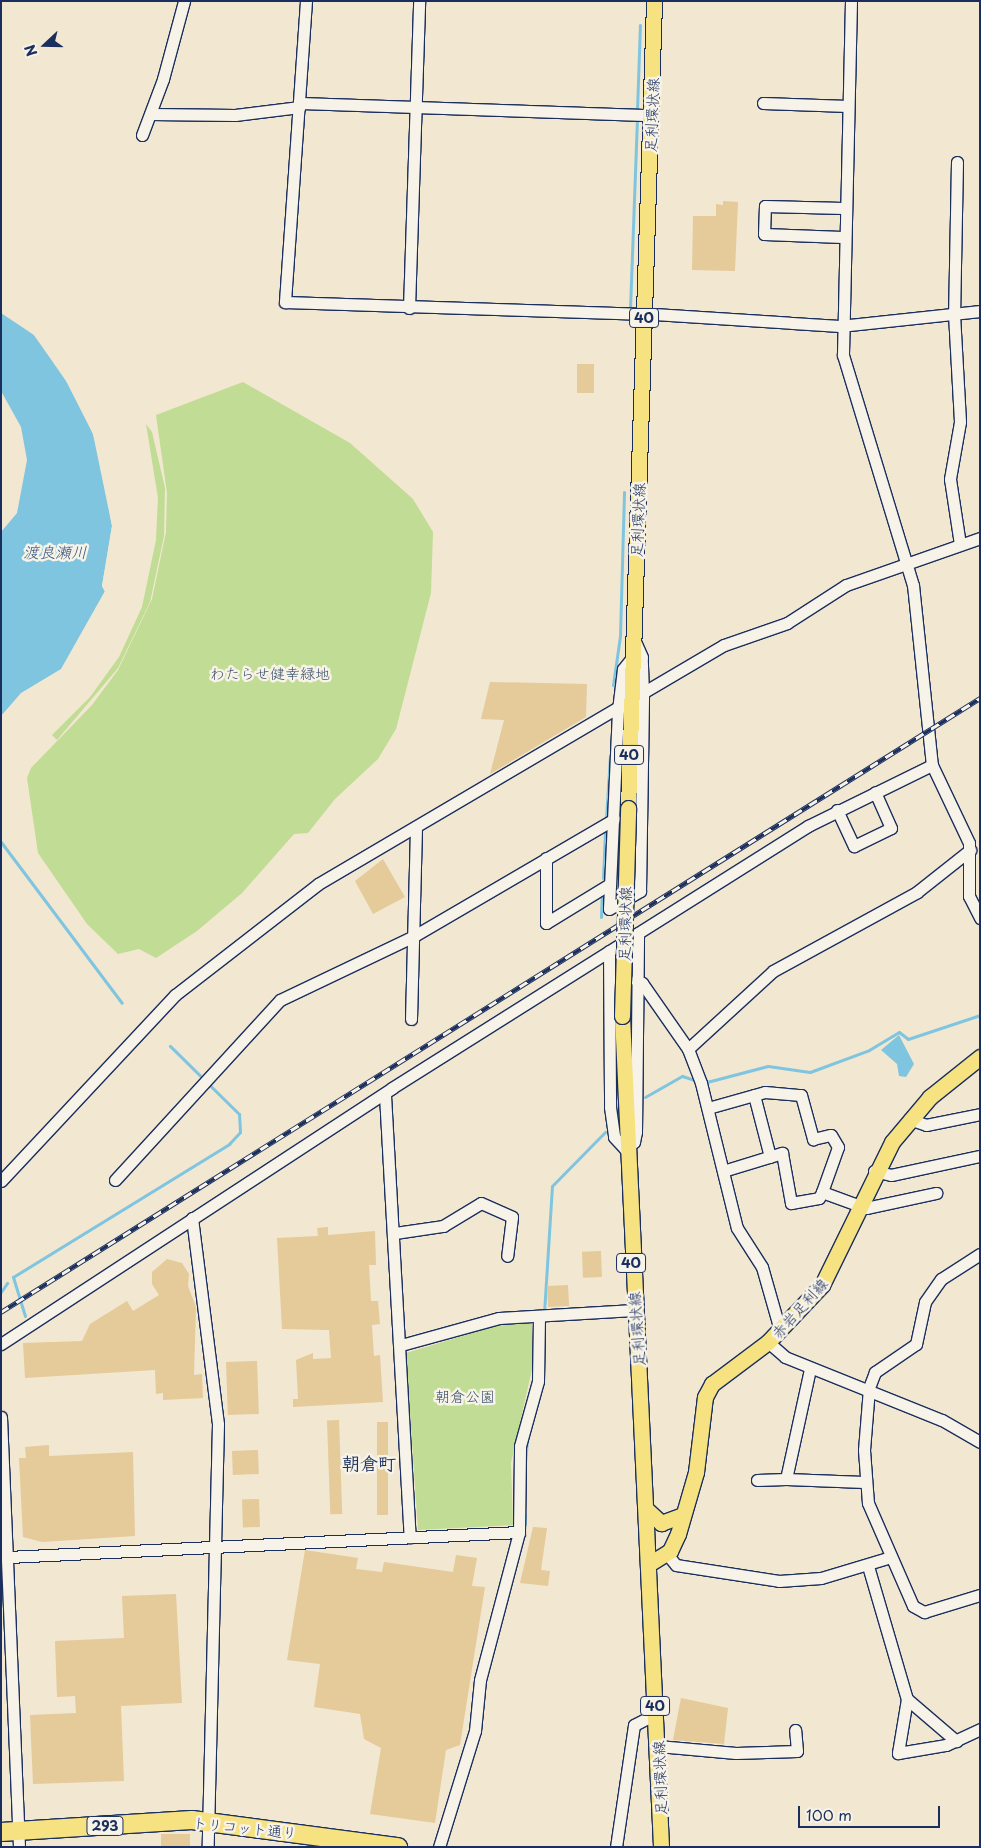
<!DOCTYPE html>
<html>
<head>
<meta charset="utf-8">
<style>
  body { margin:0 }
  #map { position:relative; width:981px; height:1848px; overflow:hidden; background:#f2e7d1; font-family:"Playpen Sans","Klee One",sans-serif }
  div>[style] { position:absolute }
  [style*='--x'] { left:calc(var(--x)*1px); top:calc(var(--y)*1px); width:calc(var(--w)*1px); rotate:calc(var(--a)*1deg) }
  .green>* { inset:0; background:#c1dc94 }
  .water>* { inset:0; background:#7fc5df }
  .pier>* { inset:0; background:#f2e7d1 }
  .stream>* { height:3px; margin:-1.5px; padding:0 1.5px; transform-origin:1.5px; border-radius:1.5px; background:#7fc5df }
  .building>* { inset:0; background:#e5ca9a; transform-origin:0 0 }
  .roads { filter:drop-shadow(1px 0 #1b2f5e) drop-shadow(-1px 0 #1b2f5e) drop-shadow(0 1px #1b2f5e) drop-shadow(0 -1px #1b2f5e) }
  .minor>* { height:11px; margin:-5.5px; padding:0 5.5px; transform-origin:5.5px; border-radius:5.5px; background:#f7f3e8 }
  .major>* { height:15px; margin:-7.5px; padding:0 7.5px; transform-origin:7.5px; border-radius:7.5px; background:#f7e281 }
  .highway>* { height:18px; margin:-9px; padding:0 9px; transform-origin:9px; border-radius:9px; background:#f7e281 }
  .rail>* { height:5px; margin-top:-2.5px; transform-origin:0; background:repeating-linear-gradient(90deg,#f7f3e8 0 9px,#1b2f5e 0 18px); box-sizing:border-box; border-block:1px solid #1b2f5e }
  .bridges { filter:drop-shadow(1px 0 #1b2f5e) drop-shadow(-1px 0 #1b2f5e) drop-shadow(0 1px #1b2f5e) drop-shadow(0 -1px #1b2f5e) }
  .major-bridge>* { height:15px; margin:-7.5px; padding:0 7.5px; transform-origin:7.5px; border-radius:7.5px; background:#f7e281 }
  span { translate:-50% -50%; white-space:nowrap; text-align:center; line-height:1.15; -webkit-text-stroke:5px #f7f3e8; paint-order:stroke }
  .shield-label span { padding:1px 4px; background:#f7f3e8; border:1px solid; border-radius:4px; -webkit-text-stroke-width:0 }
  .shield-label { font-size:14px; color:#1b2f5e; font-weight:700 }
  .street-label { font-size:15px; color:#1b2f5e }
  .park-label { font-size:15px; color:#3c5269 }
  .water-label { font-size:16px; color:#34547e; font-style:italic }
  .quarter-label { font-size:18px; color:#1b2f5e; font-weight:700 }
  .frame { position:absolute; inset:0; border:2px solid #1b2f5e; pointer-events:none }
  .north { position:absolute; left:20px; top:20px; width:50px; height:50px; -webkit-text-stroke:4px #f7f3e8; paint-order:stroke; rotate:249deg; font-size:14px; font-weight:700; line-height:20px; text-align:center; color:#1b2f5e }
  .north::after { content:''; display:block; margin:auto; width:18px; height:22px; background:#1b2f5e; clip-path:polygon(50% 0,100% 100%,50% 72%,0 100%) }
  .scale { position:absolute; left:798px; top:1806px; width:142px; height:22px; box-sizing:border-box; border:2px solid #1b2f5e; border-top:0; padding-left:6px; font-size:15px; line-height:18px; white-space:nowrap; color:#1b2f5e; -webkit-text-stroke:4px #f7f3e8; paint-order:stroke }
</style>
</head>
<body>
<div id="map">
  <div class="green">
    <i style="clip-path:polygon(243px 382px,350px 443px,413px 499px,433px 532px,431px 593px,396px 729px,378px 759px,335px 799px,308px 833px,294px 834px,242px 893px,197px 931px,156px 958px,139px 949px,118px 954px,87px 924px,38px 853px,27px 778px,31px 768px,92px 705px,118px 670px,152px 599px,166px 532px,167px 493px,156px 415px)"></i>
    <i style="clip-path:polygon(146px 424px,152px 432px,165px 488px,164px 536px,150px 602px,118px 668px,57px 740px,52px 735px,90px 697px,119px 657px,142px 607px,156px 540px,158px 498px)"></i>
    <i style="clip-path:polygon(532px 1323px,532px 1369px,511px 1463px,513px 1525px,418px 1530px,406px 1353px,499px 1325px)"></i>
  </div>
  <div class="water">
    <i style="clip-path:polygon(1px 313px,34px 335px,73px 391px,93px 434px,112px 526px,102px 586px,105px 591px,61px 669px,21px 693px,1px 716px,1px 532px,17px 513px,27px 460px,21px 427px,1px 391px)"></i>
    <i style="clip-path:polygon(899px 1035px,914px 1064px,906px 1077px,899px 1076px,897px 1064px,881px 1050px)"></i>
  </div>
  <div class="pier">
    <i style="clip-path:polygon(3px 311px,35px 333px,63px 369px,96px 433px,104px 461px,115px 526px,104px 586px,108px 592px,82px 638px,105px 592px,102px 586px,112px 526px,101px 462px,93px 434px,61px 371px,34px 335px)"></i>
  </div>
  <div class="stream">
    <i style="--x:637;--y:110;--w:85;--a:-88"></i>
    <i style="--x:630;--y:309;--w:190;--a:-87.9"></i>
    <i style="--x:613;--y:685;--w:49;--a:-81.9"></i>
    <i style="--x:620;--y:636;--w:144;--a:-88.4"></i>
    <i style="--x:606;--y:819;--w:64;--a:-86.4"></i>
    <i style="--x:1;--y:842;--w:201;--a:53.1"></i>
    <i style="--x:603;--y:878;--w:45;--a:-87.5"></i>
    <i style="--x:601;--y:917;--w:24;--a:-88"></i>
    <i style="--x:703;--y:1083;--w:67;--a:-14.7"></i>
    <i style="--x:768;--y:1066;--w:42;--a:8.1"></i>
    <i style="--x:810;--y:1072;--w:63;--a:-20.4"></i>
    <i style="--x:869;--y:1050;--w:35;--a:-31"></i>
    <i style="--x:899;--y:1032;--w:11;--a:38"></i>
    <i style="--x:908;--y:1039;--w:76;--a:-18.4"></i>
    <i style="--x:645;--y:1097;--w:43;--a:-29.6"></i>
    <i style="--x:682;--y:1076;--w:16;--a:18"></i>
    <i style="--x:1;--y:1292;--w:11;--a:-56"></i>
    <i style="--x:544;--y:1313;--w:127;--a:-86.4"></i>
    <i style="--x:552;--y:1186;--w:76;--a:-45.5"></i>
    <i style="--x:25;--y:1316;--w:41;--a:-107.1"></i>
    <i style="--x:13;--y:1277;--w:254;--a:-31.6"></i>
    <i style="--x:229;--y:1144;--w:16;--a:-47"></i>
    <i style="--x:240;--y:1132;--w:18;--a:-93"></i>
    <i style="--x:239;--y:1114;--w:97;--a:-135.4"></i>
    <i style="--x:544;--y:1345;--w:13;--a:-90"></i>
    <i style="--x:525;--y:1463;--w:23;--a:-85"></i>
    <i style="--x:525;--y:1514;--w:10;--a:90"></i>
  </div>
  <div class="building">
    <i style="clip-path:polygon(723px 201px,738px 202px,735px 271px,692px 270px,693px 216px,716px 216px,716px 204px,723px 205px)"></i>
    <i style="left:577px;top:364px;width:17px;height:29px"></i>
    <i style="clip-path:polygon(490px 682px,587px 684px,586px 717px,490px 774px,504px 720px,481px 719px)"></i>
    <i style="clip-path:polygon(383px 859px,405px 897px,373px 914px,355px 881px)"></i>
    <i style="clip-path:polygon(328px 1227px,328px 1235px,375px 1231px,376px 1265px,369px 1265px,371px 1301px,378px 1301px,380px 1324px,372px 1325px,374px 1356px,380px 1355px,383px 1402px,293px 1407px,293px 1399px,298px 1399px,296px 1360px,313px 1353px,313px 1359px,331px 1358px,329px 1330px,282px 1329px,277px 1238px,318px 1236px,317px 1228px)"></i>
    <i style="left:601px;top:1251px;width:26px;height:19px;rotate:88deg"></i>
    <i style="clip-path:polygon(167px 1259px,182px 1263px,189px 1274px,188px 1286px,196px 1307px,194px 1375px,202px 1374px,203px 1398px,163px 1400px,163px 1393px,156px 1394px,155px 1370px,25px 1378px,23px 1343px,82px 1341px,90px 1324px,127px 1301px,133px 1311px,159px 1295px,152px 1284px,152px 1272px)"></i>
    <i style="left:568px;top:1285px;width:21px;height:21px;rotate:87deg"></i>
    <i style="left:257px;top:1361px;width:53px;height:31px;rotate:88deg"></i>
    <i style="left:339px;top:1420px;width:94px;height:12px;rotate:88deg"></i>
    <i style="left:377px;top:1422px;width:11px;height:93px"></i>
    <i style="clip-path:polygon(49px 1445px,49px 1456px,133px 1452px,135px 1536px,42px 1542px,23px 1537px,19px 1458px,26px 1458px,25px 1447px)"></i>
    <i style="left:258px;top:1450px;width:24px;height:26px;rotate:88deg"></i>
    <i style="left:259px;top:1499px;width:28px;height:17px;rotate:88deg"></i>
    <i style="clip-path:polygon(533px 1527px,547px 1528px,541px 1570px,550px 1571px,548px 1586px,520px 1583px)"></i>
    <i style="clip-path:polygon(305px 1550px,358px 1558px,356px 1569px,382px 1572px,384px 1562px,453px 1572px,456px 1555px,477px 1558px,472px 1586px,485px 1587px,460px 1745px,446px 1750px,435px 1823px,370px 1814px,381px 1748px,364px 1739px,360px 1714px,314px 1707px,320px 1664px,287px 1660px)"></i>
    <i style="clip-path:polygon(176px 1594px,182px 1703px,121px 1706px,124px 1781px,33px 1784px,30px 1715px,76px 1713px,75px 1696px,57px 1697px,55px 1641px,124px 1638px,122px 1596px)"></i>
    <i style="clip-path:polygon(681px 1698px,728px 1708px,724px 1744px,673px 1740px)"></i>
    <i style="left:190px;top:1834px;width:13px;height:29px;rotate:90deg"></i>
  </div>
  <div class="roads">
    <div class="minor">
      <i style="--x:306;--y:1;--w:302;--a:94"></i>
      <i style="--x:285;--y:302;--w:369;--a:1.9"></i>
      <i style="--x:654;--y:314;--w:186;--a:3.7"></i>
      <i style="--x:840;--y:326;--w:141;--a:-6.1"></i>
      <i style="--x:851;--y:1;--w:354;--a:91.3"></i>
      <i style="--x:843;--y:355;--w:240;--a:73.1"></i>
      <i style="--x:913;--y:585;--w:181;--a:84"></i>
      <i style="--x:932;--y:765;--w:86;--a:64.6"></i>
      <i style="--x:969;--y:843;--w:53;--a:90"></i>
      <i style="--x:969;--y:896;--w:25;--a:63"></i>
      <i style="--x:301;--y:103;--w:350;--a:2"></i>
      <i style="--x:763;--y:103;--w:85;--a:2"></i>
      <i style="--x:151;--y:114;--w:84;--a:0.7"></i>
      <i style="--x:235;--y:115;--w:65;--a:-7"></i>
      <i style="--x:142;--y:135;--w:60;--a:-69.4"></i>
      <i style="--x:163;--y:79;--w:81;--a:-74.9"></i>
      <i style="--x:957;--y:162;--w:152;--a:91.1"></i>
      <i style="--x:954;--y:314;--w:108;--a:86.8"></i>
      <i style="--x:960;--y:422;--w:58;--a:100"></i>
      <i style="--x:950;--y:479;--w:66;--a:81.3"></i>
      <i style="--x:842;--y:237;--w:78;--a:-177.8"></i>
      <i style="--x:764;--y:234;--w:28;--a:-88"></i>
      <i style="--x:765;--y:206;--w:78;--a:1.5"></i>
      <i style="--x:409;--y:308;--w:307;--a:-88.1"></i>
      <i style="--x:631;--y:659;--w:13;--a:129"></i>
      <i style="--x:623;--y:669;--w:41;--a:97"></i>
      <i style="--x:618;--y:710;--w:199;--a:92.6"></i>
      <i style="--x:609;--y:909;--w:36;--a:-30"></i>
      <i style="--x:640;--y:891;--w:197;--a:-89.1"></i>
      <i style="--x:643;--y:694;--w:37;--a:-92"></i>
      <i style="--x:642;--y:657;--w:20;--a:-114"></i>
      <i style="--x:837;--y:810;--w:40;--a:65"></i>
      <i style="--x:854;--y:846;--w:41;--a:-25.9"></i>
      <i style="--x:891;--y:828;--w:39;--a:-114"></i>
      <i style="--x:546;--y:923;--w:75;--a:-31.4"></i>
      <i style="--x:546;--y:923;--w:65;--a:-90"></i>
      <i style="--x:609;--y:951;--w:156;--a:89.6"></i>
      <i style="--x:610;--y:1107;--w:30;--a:82"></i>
      <i style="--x:614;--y:1137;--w:16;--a:47"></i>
      <i style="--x:625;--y:1149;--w:11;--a:-38"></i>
      <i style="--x:634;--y:1142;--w:10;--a:-79"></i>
      <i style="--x:636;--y:1132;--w:199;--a:-89.4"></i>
      <i style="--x:636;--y:980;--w:7;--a:27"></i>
      <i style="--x:642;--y:983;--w:80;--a:55.1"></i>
      <i style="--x:688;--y:1049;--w:36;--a:69"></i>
      <i style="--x:701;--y:1083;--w:149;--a:76.1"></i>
      <i style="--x:737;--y:1228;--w:46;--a:57.3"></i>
      <i style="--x:762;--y:1267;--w:66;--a:74.1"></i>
      <i style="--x:411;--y:1019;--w:192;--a:-88.5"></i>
      <i style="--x:688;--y:1049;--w:115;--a:-42.5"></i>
      <i style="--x:773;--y:971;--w:164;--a:-28.7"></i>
      <i style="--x:917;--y:892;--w:68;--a:-38.4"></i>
      <i style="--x:385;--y:1095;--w:443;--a:86.8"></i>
      <i style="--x:754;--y:1095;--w:64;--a:75.5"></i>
      <i style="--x:708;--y:1108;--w:59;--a:-15.7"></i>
      <i style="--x:765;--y:1092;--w:36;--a:5"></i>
      <i style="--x:801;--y:1095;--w:46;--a:74.7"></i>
      <i style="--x:813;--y:1139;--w:18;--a:-13"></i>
      <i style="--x:831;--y:1135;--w:14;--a:60"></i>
      <i style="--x:838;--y:1147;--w:48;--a:109.6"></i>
      <i style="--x:909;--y:1119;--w:18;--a:19"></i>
      <i style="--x:926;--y:1125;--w:55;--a:-11.5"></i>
      <i style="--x:723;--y:1171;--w:62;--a:-17"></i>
      <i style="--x:782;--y:1153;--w:51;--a:79.8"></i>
      <i style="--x:791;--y:1203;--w:28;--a:-10"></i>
      <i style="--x:819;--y:1198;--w:7;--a:-63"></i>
      <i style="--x:822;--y:1192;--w:47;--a:20"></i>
      <i style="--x:866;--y:1208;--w:72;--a:-12.1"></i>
      <i style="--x:874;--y:1171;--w:17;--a:13"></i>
      <i style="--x:891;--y:1175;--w:91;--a:-12.1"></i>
      <i style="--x:115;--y:1180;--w:244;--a:-47.5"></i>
      <i style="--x:280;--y:1000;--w:148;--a:-25.5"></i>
      <i style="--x:414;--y:936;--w:232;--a:-30.3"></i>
      <i style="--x:1;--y:1181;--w:255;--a:-46.9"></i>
      <i style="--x:175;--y:995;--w:181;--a:-37.8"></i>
      <i style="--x:318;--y:884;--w:471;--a:-30.5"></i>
      <i style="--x:724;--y:645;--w:67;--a:-19.2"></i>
      <i style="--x:787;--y:623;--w:70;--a:-32.8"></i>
      <i style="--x:846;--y:585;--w:142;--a:-19.3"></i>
      <i style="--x:192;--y:1218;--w:208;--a:82.8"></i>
      <i style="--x:218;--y:1424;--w:423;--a:91.4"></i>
      <i style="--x:395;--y:1233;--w:49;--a:-8.3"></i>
      <i style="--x:443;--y:1226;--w:44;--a:-31.2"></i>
      <i style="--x:481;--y:1203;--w:34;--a:24"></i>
      <i style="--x:512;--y:1217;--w:39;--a:97"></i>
      <i style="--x:980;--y:1254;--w:46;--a:147.3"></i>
      <i style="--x:941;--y:1279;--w:28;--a:125"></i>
      <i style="--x:925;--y:1302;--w:43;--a:102.1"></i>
      <i style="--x:916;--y:1344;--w:50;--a:145.7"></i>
      <i style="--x:875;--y:1372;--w:17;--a:111"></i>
      <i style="--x:869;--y:1388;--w:62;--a:94.6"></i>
      <i style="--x:864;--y:1450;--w:53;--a:85.7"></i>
      <i style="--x:868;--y:1503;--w:112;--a:66.4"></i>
      <i style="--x:913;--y:1606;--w:13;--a:29"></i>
      <i style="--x:924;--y:1612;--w:59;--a:-16.9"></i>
      <i style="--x:768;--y:1342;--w:23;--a:41"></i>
      <i style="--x:785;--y:1357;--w:169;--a:21.9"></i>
      <i style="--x:942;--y:1420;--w:44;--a:30.1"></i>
      <i style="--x:1;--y:1344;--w:467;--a:-33.2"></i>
      <i style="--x:392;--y:1088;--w:492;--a:-32.2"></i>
      <i style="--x:808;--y:826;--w:138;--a:-26.2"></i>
      <i style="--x:401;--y:1345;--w:102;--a:-15.4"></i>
      <i style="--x:499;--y:1318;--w:135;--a:-3.4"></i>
      <i style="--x:1;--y:1417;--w:430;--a:87.6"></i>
      <i style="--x:786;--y:1479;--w:78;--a:2.2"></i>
      <i style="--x:757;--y:1480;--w:29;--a:-2"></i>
      <i style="--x:786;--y:1479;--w:113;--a:-77.7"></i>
      <i style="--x:667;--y:1554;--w:14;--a:51"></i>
      <i style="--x:676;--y:1565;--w:104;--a:8.8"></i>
      <i style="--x:779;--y:1581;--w:42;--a:-4.1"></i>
      <i style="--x:821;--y:1578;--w:73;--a:-16.7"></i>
      <i style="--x:8;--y:1557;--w:512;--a:-2.8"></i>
      <i style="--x:868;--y:1566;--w:139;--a:73.7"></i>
      <i style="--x:907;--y:1699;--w:55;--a:99.5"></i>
      <i style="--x:898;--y:1753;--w:49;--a:-9.5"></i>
      <i style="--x:946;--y:1745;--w:38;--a:-25"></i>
      <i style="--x:907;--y:1699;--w:65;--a:40.6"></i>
      <i style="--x:658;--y:1746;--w:78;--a:5.1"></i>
      <i style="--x:736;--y:1753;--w:61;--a:-1.9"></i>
      <i style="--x:797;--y:1751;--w:21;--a:-95"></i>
      <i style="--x:439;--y:1847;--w:121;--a:-72.8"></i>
      <i style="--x:475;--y:1731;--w:51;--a:-84.4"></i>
      <i style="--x:480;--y:1680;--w:153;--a:-75.2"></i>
      <i style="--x:519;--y:1532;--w:86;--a:-89.3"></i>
      <i style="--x:520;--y:1446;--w:67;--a:-74.5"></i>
      <i style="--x:538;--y:1381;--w:64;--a:-89.1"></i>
      <i style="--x:616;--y:1847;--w:123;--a:-81.6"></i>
      <i style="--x:634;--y:1725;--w:25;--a:-27"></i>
    </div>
    <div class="major">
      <i style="--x:628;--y:808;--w:807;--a:-88.15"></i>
      <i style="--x:622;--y:1016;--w:832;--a:87.31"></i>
      <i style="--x:646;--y:1509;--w:21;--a:43"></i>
      <i style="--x:661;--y:1523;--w:23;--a:-20"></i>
      <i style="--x:649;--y:1564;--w:25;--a:-32"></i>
      <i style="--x:670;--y:1551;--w:19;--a:-65"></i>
      <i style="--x:678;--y:1534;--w:65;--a:-73.8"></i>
      <i style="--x:696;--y:1472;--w:76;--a:-83.2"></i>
      <i style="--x:705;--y:1397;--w:15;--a:-62"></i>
      <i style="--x:712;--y:1384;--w:70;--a:-36.9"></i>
      <i style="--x:768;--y:1342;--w:79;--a:-46.5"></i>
      <i style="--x:822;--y:1285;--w:159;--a:-63.9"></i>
      <i style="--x:892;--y:1142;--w:59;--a:-49.8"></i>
      <i style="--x:930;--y:1097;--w:64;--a:-38.7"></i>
    </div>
    <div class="highway">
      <i style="--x:1;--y:1832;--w:191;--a:-3.6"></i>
      <i style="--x:192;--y:1820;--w:208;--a:7.5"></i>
    </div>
  </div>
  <div class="rail">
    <i style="--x:1;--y:1312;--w:1156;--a:-32.09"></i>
  </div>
  <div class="bridges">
    <div class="major-bridge">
      <i style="--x:622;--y:1016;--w:208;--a:-88.3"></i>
    </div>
  </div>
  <div class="shield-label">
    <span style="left:644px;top:318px">40</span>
    <span style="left:629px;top:755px">40</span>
    <span style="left:631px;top:1263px">40</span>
    <span style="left:655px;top:1706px">40</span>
    <span style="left:105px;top:1826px">293</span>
  </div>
  <div class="street-label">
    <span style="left:651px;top:115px;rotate:-88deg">足利環状線</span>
    <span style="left:637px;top:520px;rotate:-88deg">足利環状線</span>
    <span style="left:624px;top:924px;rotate:-89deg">足利環状線</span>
    <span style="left:799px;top:1308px;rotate:-48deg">赤岩足利線</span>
    <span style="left:636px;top:1329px;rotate:-94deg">足利環状線</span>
    <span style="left:659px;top:1778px;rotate:-92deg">足利環状線</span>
    <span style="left:245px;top:1827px;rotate:6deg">トリコット通り</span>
  </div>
  <div class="park-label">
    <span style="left:270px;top:673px">わたらせ健幸緑地</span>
    <span style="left:465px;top:1396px">朝倉公園</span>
  </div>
  <div class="water-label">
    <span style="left:55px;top:551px">渡良瀬川</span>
  </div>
  <div class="quarter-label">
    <span style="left:369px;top:1463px">朝倉町</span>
  </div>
  <div class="frame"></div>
  <div class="north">N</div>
  <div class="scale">100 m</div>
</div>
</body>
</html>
